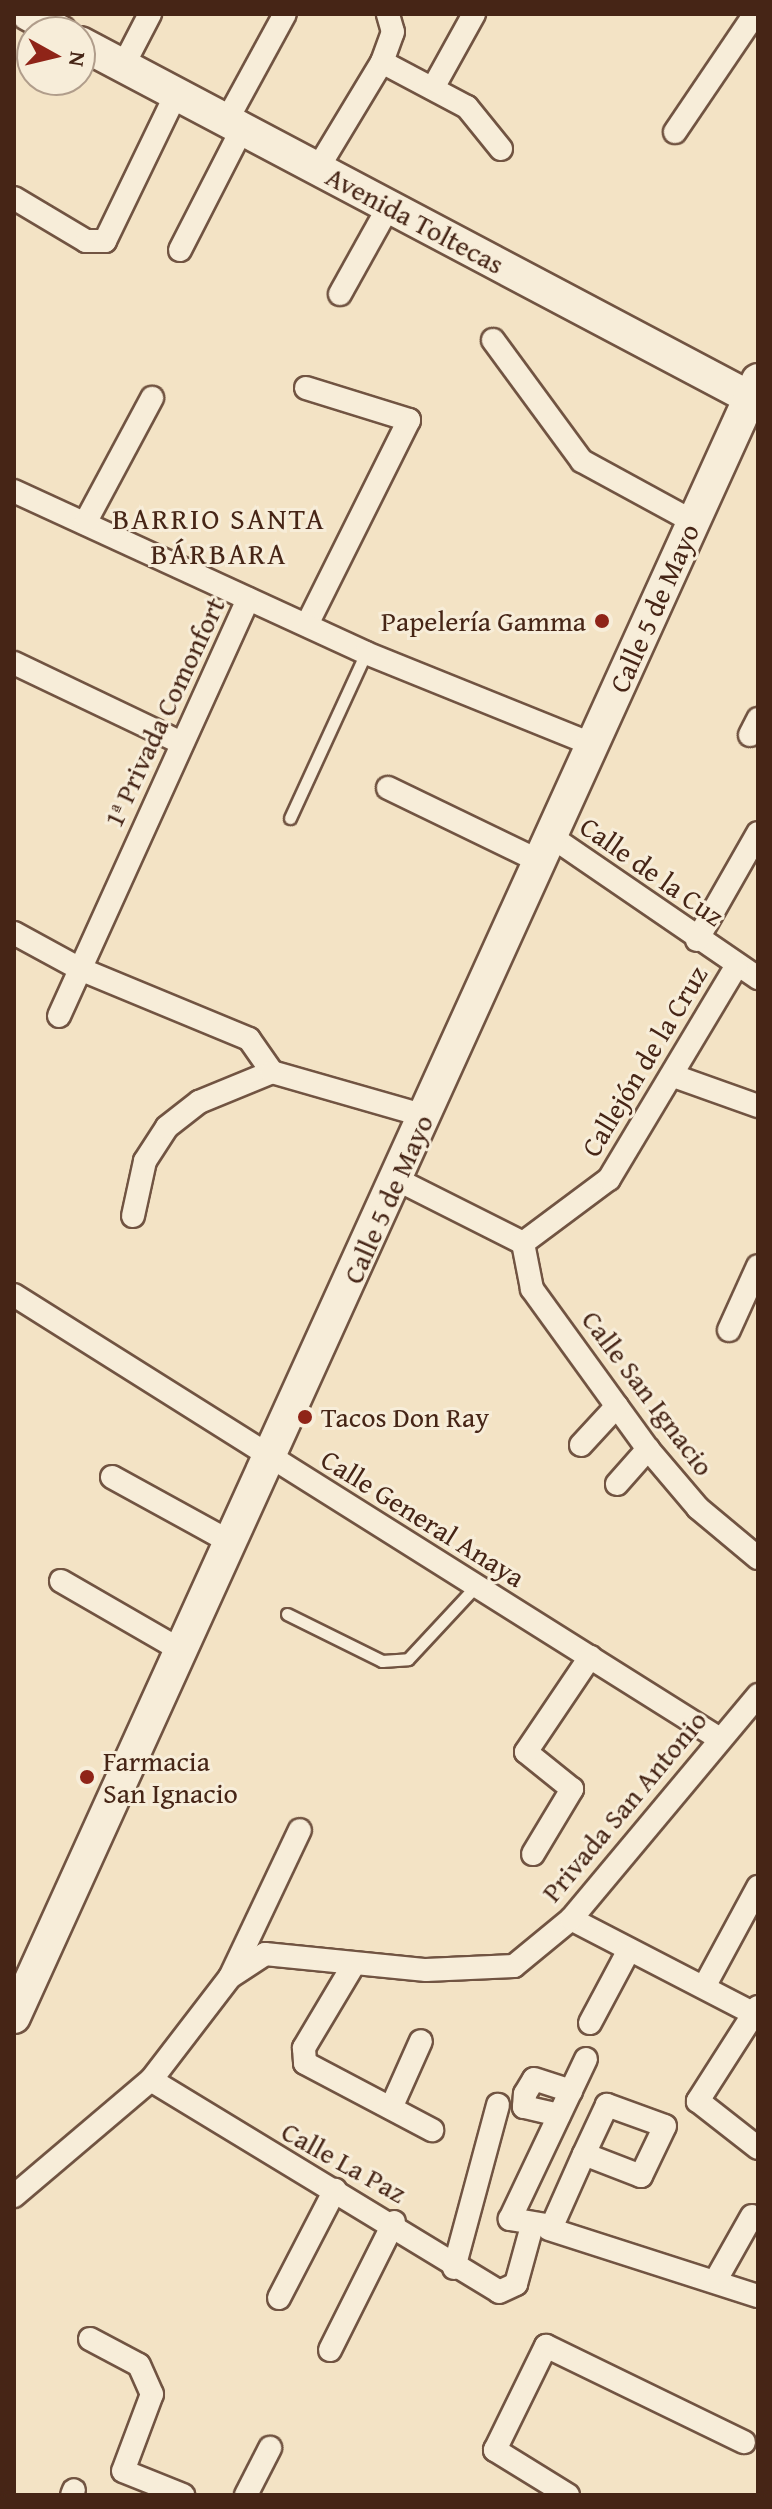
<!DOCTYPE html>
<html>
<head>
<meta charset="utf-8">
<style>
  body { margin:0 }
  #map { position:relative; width:772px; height:2509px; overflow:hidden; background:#f3e3c5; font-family:"Gentium Book Plus",serif }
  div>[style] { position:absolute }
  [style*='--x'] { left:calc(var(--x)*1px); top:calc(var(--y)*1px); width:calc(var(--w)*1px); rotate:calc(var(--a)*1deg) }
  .roads { filter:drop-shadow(2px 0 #715442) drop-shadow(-2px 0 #715442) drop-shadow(0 2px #715442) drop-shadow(0 -2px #715442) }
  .lane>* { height:11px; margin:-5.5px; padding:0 5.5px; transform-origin:5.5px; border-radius:5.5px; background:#f7edd9 }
  .street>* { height:22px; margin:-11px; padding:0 11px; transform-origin:11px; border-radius:11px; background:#f7edd9 }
  .secondary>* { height:32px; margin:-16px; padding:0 16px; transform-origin:16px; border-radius:16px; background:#f7edd9 }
  .dots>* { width:22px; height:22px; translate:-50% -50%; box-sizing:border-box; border:4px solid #f7edd9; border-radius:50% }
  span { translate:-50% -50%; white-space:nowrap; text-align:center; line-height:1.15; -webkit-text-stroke:6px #f7edd9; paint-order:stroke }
  .street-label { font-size:28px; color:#462516 }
  .poi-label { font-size:28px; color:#462516 }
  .right { translate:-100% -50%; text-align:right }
  .left { translate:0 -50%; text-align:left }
  .neighbourhood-label { font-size:30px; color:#462516; letter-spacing:2px }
  .frame { position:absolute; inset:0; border:16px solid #462516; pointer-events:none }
  .north { position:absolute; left:16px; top:16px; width:80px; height:80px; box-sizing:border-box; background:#f7edd9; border:2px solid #b09d8b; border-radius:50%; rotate:98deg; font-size:22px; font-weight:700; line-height:32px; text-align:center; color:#462516 }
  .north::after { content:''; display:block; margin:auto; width:28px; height:36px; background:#8f2418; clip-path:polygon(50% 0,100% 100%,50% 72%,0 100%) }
</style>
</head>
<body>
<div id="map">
  <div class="roads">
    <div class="lane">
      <i style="--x:290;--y:818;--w:182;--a:-65.3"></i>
      <i style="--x:287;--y:1614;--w:106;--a:26.3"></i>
      <i style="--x:382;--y:1661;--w:26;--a:-4"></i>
      <i style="--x:408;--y:1659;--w:100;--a:-47"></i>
    </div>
    <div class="street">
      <i style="--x:382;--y:62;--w:96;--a:27.9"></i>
      <i style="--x:467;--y:107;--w:54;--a:51"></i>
      <i style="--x:123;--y:66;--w:59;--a:-62.6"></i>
      <i style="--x:433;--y:88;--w:85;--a:-61"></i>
      <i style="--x:226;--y:122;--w:123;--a:-61.4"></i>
      <i style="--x:675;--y:132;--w:143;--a:-55.9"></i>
      <i style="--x:318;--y:168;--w:124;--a:-58.9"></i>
      <i style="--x:382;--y:62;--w:32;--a:-70"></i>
      <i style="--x:393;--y:32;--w:19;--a:-106"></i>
      <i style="--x:14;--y:198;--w:84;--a:30.8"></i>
      <i style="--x:86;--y:241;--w:19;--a:0"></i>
      <i style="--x:105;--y:241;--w:161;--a:-64.2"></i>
      <i style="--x:180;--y:250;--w:136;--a:-62.9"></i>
      <i style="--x:340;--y:294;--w:101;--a:-60.9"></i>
      <i style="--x:493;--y:340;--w:150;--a:53.7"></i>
      <i style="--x:582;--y:461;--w:125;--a:28.6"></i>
      <i style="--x:306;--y:388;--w:108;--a:17.3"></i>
      <i style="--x:409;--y:420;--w:229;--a:116.5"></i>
      <i style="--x:14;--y:491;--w:387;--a:24.7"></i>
      <i style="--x:366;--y:653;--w:246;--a:22"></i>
      <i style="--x:85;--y:523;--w:142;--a:-61.8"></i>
      <i style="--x:14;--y:663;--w:186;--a:25.5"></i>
      <i style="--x:750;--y:735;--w:18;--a:-63"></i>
      <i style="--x:388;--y:788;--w:170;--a:25.8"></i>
      <i style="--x:552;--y:837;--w:250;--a:34.4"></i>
      <i style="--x:14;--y:933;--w:75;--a:28.6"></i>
      <i style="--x:80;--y:969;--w:183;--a:22.5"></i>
      <i style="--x:249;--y:1039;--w:40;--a:55.1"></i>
      <i style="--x:697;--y:940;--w:123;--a:-60.3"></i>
      <i style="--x:59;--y:1016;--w:458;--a:-65.6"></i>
      <i style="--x:674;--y:1076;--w:89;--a:19.7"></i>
      <i style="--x:396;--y:1179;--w:142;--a:26.7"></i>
      <i style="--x:523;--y:1243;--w:107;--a:-36.7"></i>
      <i style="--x:609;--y:1179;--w:247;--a:-59.1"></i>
      <i style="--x:133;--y:1216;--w:56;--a:-77.7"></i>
      <i style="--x:145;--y:1161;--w:40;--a:-57.1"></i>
      <i style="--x:167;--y:1127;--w:41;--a:-38"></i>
      <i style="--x:199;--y:1102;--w:79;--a:-22.3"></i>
      <i style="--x:272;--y:1072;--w:159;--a:16"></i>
      <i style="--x:523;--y:1243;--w:47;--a:78.9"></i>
      <i style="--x:532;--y:1289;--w:198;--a:54.1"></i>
      <i style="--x:648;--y:1449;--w:77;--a:49.7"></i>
      <i style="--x:698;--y:1508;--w:78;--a:39.8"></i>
      <i style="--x:14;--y:1295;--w:834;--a:32.17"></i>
      <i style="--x:729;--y:1330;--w:70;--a:-65.6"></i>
      <i style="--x:581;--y:1445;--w:53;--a:-47.3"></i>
      <i style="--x:112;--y:1477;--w:137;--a:28.8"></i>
      <i style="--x:617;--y:1484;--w:47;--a:-48.5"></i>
      <i style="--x:61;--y:1581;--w:140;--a:30"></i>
      <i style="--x:533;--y:1854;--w:76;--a:-59"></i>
      <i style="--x:572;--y:1789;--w:59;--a:-141.2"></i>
      <i style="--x:526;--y:1752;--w:115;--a:-56"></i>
      <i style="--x:571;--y:1919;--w:211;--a:27.4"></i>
      <i style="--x:354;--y:1964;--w:98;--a:120.8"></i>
      <i style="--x:304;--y:2048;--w:15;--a:86"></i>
      <i style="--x:305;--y:2063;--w:144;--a:27.8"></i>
      <i style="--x:232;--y:1973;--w:158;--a:-64.6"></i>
      <i style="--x:704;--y:1987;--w:114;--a:-61.6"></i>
      <i style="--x:758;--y:2007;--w:112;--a:122.6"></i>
      <i style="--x:698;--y:2101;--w:76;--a:38.1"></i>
      <i style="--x:590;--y:2023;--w:83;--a:-61.9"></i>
      <i style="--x:151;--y:2080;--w:407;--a:31.3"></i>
      <i style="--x:499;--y:2292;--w:19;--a:-25"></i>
      <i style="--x:516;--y:2284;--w:60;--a:-74.6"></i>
      <i style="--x:391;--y:2108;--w:73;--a:-65.9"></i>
      <i style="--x:559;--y:2115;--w:36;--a:-167"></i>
      <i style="--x:524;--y:2107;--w:13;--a:-86"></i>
      <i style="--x:525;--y:2094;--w:17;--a:-59"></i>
      <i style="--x:534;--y:2079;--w:39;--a:18"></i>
      <i style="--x:584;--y:2154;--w:61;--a:21.1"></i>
      <i style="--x:641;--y:2176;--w:55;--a:-64.4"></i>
      <i style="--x:665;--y:2126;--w:62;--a:-160.1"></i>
      <i style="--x:607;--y:2105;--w:54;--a:115.1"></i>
      <i style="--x:584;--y:2154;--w:79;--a:114"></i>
      <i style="--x:552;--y:2226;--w:43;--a:-170.5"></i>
      <i style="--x:510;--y:2219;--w:177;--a:-64.6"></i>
      <i style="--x:14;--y:2196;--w:180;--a:-40.3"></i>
      <i style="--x:151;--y:2080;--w:130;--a:-52.5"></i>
      <i style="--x:230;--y:1977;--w:42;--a:-33.3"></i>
      <i style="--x:265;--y:1954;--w:162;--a:5.7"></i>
      <i style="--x:426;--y:1970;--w:88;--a:-2.6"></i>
      <i style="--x:514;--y:1966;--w:74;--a:-39.5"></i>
      <i style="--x:571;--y:1919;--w:292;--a:-50.1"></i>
      <i style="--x:549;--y:2229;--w:219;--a:17.8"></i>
      <i style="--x:454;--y:2268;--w:169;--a:-74.9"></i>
      <i style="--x:717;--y:2278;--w:71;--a:-60.6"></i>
      <i style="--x:279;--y:2298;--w:122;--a:-62.6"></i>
      <i style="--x:90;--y:2339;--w:55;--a:28"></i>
      <i style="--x:139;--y:2365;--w:32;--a:66"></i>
      <i style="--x:152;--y:2394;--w:82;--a:110.6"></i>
      <i style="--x:123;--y:2471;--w:65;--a:21.8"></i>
      <i style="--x:330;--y:2350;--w:143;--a:-63.4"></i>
      <i style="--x:72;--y:2495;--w:5;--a:-68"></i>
      <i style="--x:246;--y:2495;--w:53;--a:-62.9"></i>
      <i style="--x:568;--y:2495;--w:86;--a:-148.3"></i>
      <i style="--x:495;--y:2450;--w:116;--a:-63.9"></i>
      <i style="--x:546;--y:2346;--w:220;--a:25.9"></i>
    </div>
    <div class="secondary">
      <i style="--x:28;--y:14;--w:37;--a:29"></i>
      <i style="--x:80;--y:43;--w:757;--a:27.89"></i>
      <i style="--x:14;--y:2017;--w:1798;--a:-65.56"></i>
    </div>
  </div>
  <div class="dots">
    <i style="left:602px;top:621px;background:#8f2418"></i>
    <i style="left:305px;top:1417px;background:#8f2418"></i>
    <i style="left:87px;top:1777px;background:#8f2418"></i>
  </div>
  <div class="street-label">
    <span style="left:415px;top:220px;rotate:28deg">Avenida Toltecas</span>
    <span style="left:654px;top:608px;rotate:-66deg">Calle 5 de Mayo</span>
    <span style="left:164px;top:712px;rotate:-65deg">1ª Privada Comonfort</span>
    <span style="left:652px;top:871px;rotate:35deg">Calle de la Cuz</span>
    <span style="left:644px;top:1061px;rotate:-59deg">Callejón de la Cruz</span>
    <span style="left:388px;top:1199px;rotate:-66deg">Calle 5 de Mayo</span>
    <span style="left:648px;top:1393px;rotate:53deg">Calle San Ignacio</span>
    <span style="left:423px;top:1518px;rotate:32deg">Calle General Anaya</span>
    <span style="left:624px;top:1806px;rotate:-50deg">Privada San Antonio</span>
    <span style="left:344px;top:2162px;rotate:29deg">Calle La Paz</span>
  </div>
  <div class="poi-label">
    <span class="right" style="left:586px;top:621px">Papelería Gamma</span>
    <span class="left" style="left:321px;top:1417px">Tacos Don Ray</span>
    <span class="left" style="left:103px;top:1777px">Farmacia<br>San Ignacio</span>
  </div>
  <div class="neighbourhood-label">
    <span style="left:219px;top:535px">BARRIO SANTA<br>BÁRBARA</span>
  </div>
  <div class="frame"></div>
  <div class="north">N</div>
</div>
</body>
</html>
